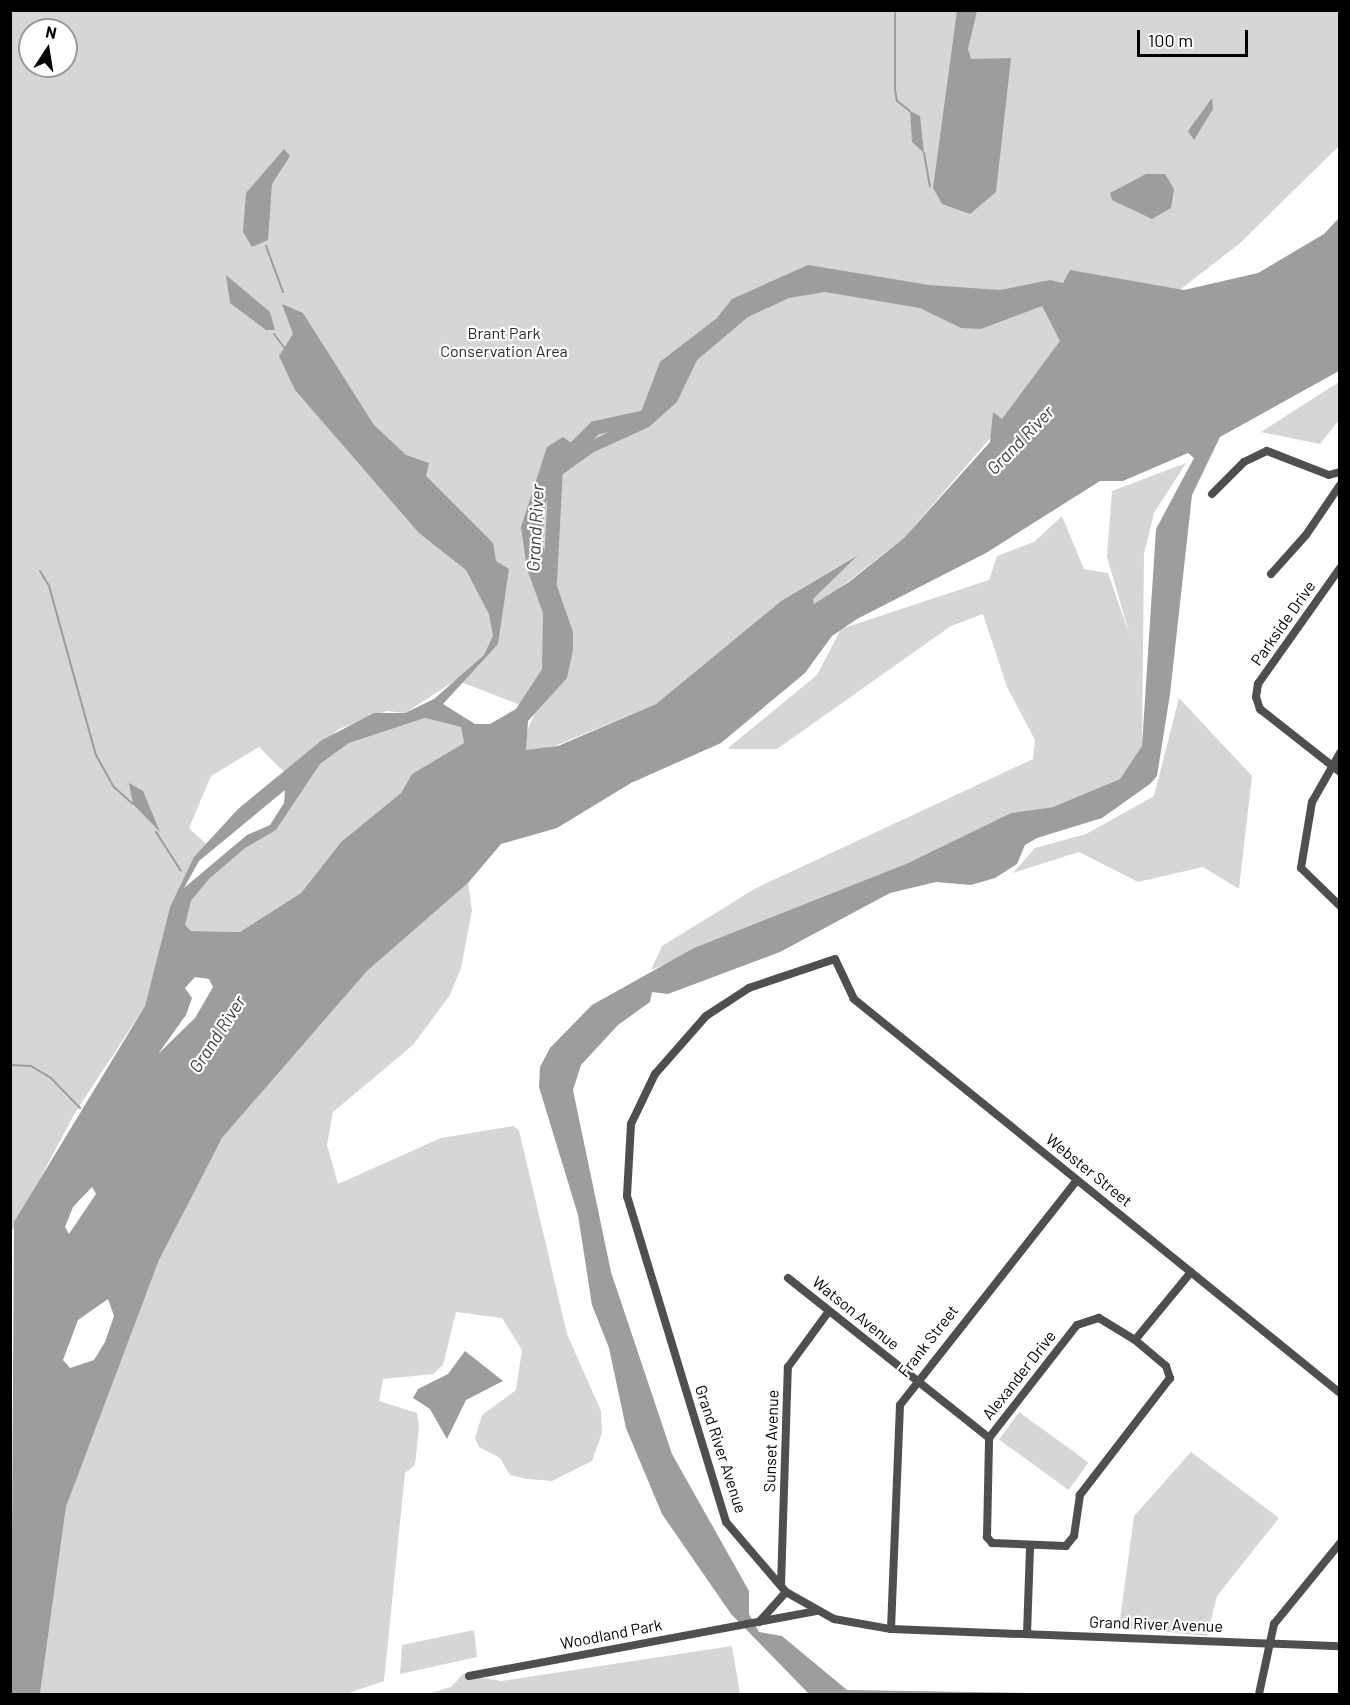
<!DOCTYPE html>
<html>
<head>
<meta charset="utf-8">
<style>
  body { margin:0 }
  #map { position:relative; width:1350px; height:1705px; overflow:hidden; background:#fff; font-family:Barlow,sans-serif }
  div>[style] { position:absolute }
  [style*='--x'] { left:calc(var(--x)*1px); top:calc(var(--y)*1px); width:calc(var(--w)*1px); rotate:calc(var(--a)*1deg) }
  .green>* { inset:0; background:#d6d6d6; transform-origin:0 0 }
  .water>* { inset:0; background:#9d9d9d }
  .stream>* { height:2px; margin:-1px; padding:0 1px; transform-origin:1px; border-radius:1px; background:#9d9d9d }
  .river>* { height:14px; margin:-7px; padding:0 7px; transform-origin:7px; border-radius:7px; background:#9d9d9d }
  .minor>* { height:8px; margin:-4px; padding:0 4px; transform-origin:4px; border-radius:4px; background:#4f4f4f }
  span { translate:-50% -50%; white-space:nowrap; text-align:center; line-height:1.15; -webkit-text-stroke:4.5px #fff; paint-order:stroke }
  .park-label { font-size:16px; color:#2d2d2d }
  .street-label { font-size:16px; color:#000 }
  .water-label { font-size:18px; color:#3e3e3e; font-style:italic }
  .frame { position:absolute; inset:0; border:12px solid #000; pointer-events:none }
  .north { position:absolute; left:18px; top:18px; width:60px; height:60px; box-sizing:border-box; background:#fff; border:2px solid #999; border-radius:50%; rotate:12deg; font-size:16px; font-weight:700; line-height:24px; text-align:center; color:#000 }
  .north::after { content:''; display:block; margin:auto; width:21px; height:27px; background:#000; clip-path:polygon(50% 0,100% 100%,50% 72%,0 100%) }
  .scale { position:absolute; left:1137px; top:30px; width:111px; height:27px; box-sizing:border-box; border:3px solid #000; border-top:0; padding-left:8px; font-size:18px; line-height:21px; white-space:nowrap; color:#000; -webkit-text-stroke:4px #fff; paint-order:stroke }
</style>
</head>
<body>
<div id="map">
  <div class="green">
    <i style="clip-path:polygon(evenodd,11px 11px,1339px 11px,1339px 146px,1239px 244px,993px 435px,904px 538px,828px 597px,814px 605px,812px 599px,857px 555px,781px 601px,656px 704px,538px 753px,526px 750px,523px 739px,536px 711px,456px 680px,405px 713px,387px 711px,339px 729px,284px 772px,259px 747px,211px 776px,189px 828px,206px 844px,170px 907px,145px 1006px,75px 1113px,11px 1233px,11px 11px,30px 30px,66px 30px,66px 66px,30px 66px,30px 30px)"></i>
    <i style="clip-path:polygon(1339px 382px,1339px 420px,1320px 444px,1261px 432px)"></i>
    <i style="clip-path:polygon(1186px 463px,1154px 513px,1144px 554px,1142px 747px,1120px 779px,1053px 807px,1011px 813px,906px 864px,651px 970px,662px 946px,756px 888px,1033px 759px,1035px 740px,1007px 687px,983px 614px,951px 626px,777px 749px,727px 749px,817px 675px,841px 629px,989px 580px,997px 556px,1034px 542px,1062px 516px,1084px 569px,1108px 573px,1130px 636px,1107px 557px,1112px 491px)"></i>
    <i style="clip-path:polygon(1179px 698px,1252px 776px,1239px 889px,1203px 867px,1138px 882px,1079px 852px,1013px 873px,1035px 848px,1086px 834px,1154px 796px)"></i>
    <i style="clip-path:polygon(425px 718px,461px 727px,464px 743px,412px 774px,401px 793px,341px 842px,301px 893px,240px 932px,191px 931px,184px 925px,191px 901px,209px 879px,245px 847px,276px 830px,320px 764px,349px 743px)"></i>
    <i style="clip-path:polygon(468px 883px,472px 910px,461px 968px,450px 995px,413px 1045px,333px 1112px,327px 1145px,338px 1184px,441px 1138px,513px 1126px,519px 1130px,567px 1334px,601px 1411px,602px 1433px,592px 1461px,552px 1481px,527px 1479px,510px 1475px,500px 1458px,479px 1447px,475px 1438px,482px 1415px,516px 1390px,522px 1350px,502px 1318px,456px 1312px,443px 1365px,433px 1374px,383px 1379px,379px 1401px,417px 1413px,419px 1426px,415px 1465px,405px 1473px,384px 1681px,346px 1694px,40px 1694px,66px 1507px,159px 1260px,209px 1161px,222px 1138px,367px 971px)"></i>
    <i style="left:1019px;top:1412px;width:86px;height:34px;rotate:36deg"></i>
    <i style="clip-path:polygon(1191px 1452px,1279px 1518px,1217px 1596px,1207px 1636px,1119px 1627px,1134px 1516px)"></i>
    <i style="clip-path:polygon(474px 1630px,477px 1657px,400px 1674px,402px 1645px)"></i>
    <i style="clip-path:polygon(732px 1646px,740px 1694px,427px 1694px,451px 1687px,463px 1674px,501px 1681px)"></i>
  </div>
  <div class="water">
    <i style="clip-path:polygon(957px 11px,977px 11px,968px 49px,971px 59px,1011px 58px,996px 192px,970px 214px,942px 204px,933px 188px)"></i>
    <i style="clip-path:polygon(1212px 98px,1213px 109px,1194px 140px,1188px 131px)"></i>
    <i style="clip-path:polygon(910px 111px,920px 116px,924px 153px,912px 142px)"></i>
    <i style="clip-path:polygon(284px 149px,290px 156px,272px 184px,268px 240px,252px 247px,243px 232px,246px 193px)"></i>
    <i style="clip-path:polygon(1146px 174px,1165px 174px,1174px 189px,1171px 208px,1152px 219px,1112px 200px,1110px 193px)"></i>
    <i style="clip-path:polygon(evenodd,1339px 218px,1339px 371px,1220px 437px,1192px 495px,1170px 694px,1157px 776px,1150px 784px,1102px 818px,1037px 838px,1025px 845px,1017px 864px,995px 878px,971px 885px,936px 882px,890px 893px,780px 952px,668px 994px,652px 992px,650px 1002px,618px 1025px,581px 1065px,573px 1090px,611px 1272px,672px 1454px,749px 1591px,749px 1614px,759px 1632px,782px 1636px,847px 1690px,1089px 1694px,809px 1694px,731px 1614px,662px 1514px,626px 1428px,609px 1348px,592px 1305px,578px 1215px,539px 1087px,540px 1067px,550px 1048px,592px 1005px,694px 948px,906px 864px,1011px 813px,1053px 807px,1120px 779px,1142px 746px,1156px 529px,1194px 458px,1188px 453px,1123px 481px,1100px 481px,986px 553px,857px 619px,832px 636px,805px 673px,721px 743px,631px 783px,557px 828px,501px 844px,468px 883px,367px 971px,222px 1138px,159px 1260px,66px 1507px,40px 1694px,11px 1694px,14px 1222px,145px 1006px,170px 907px,194px 857px,238px 809px,322px 740px,374px 713px,405px 713px,434px 699px,484px 655px,493px 636px,489px 614px,466px 570px,419px 533px,295px 390px,279px 356px,293px 334px,282px 304px,303px 313px,374px 425px,406px 455px,429px 463px,426px 476px,493px 543px,496px 561px,509px 569px,498px 644px,443px 704px,475px 724px,490px 724px,516px 709px,542px 669px,543px 613px,527px 569px,521px 527px,547px 447px,563px 437px,577px 447px,631px 422px,641px 412px,660px 362px,717px 318px,732px 299px,808px 265px,929px 285px,1000px 290px,1050px 280px,1063px 283px,1070px 270px,1184px 290px,1258px 273px,1324px 234px,1339px 218px,825px 292px,920px 308px,961px 328px,981px 329px,1042px 306px,1060px 341px,1002px 419px,993px 412px,990px 442px,904px 538px,849px 582px,814px 604px,813px 599px,858px 555px,781px 601px,656px 704px,558px 746px,526px 750px,528px 721px,567px 678px,573px 650px,573px 632px,543px 546px,544px 510px,553px 481px,594px 452px,649px 427px,677px 402px,697px 360px,748px 317px,789px 298px,825px 292px,1339px 218px,425px 718px,461px 727px,464px 743px,412px 774px,401px 793px,341px 842px,301px 893px,240px 932px,191px 931px,185px 925px,191px 901px,209px 879px,245px 848px,276px 830px,320px 764px,349px 743px,425px 718px,1339px 218px,285px 790px,284px 803px,270px 825px,247px 835px,184px 888px,199px 861px,285px 790px,1339px 218px,195px 977px,209px 979px,213px 987px,195px 1018px,158px 1054px,186px 1015px,192px 998px,185px 988px,195px 977px,1339px 218px,92px 1187px,96px 1194px,69px 1234px,65px 1227px,73px 1207px,92px 1187px,1339px 218px,108px 1299px,114px 1316px,105px 1342px,94px 1360px,70px 1368px,63px 1360px,78px 1320px,108px 1299px)"></i>
    <i style="clip-path:polygon(226px 275px,270px 312px,275px 330px,266px 330px,230px 303px)"></i>
    <i style="clip-path:polygon(129px 783px,143px 791px,160px 832px,133px 804px)"></i>
    <i style="clip-path:polygon(465px 1351px,503px 1381px,466px 1400px,447px 1439px,430px 1409px,413px 1398px,418px 1389px,448px 1374px)"></i>
  </div>
  <div class="stream">
    <i style="--x:895;--y:10;--w:80;--a:90"></i>
    <i style="--x:895;--y:90;--w:11;--a:80"></i>
    <i style="--x:897;--y:101;--w:16;--a:38"></i>
    <i style="--x:924;--y:153;--w:34;--a:80"></i>
    <i style="--x:266;--y:246;--w:49;--a:69.7"></i>
    <i style="--x:274;--y:334;--w:21;--a:53"></i>
    <i style="--x:40;--y:571;--w:17;--a:59"></i>
    <i style="--x:49;--y:586;--w:175;--a:74.5"></i>
    <i style="--x:96;--y:755;--w:37;--a:61"></i>
    <i style="--x:114;--y:787;--w:25;--a:42"></i>
    <i style="--x:156;--y:832;--w:46;--a:57.3"></i>
    <i style="--x:10;--y:1065;--w:21;--a:3"></i>
    <i style="--x:31;--y:1066;--w:23;--a:31"></i>
    <i style="--x:51;--y:1078;--w:42;--a:46"></i>
  </div>
  <div class="river">
    <i style="--x:550;--y:582;--w:115;--a:-87"></i>
    <i style="--x:556;--y:467;--w:55;--a:-45"></i>
    <i style="--x:595;--y:428;--w:56;--a:-12.3"></i>
  </div>
  <div class="minor">
    <i style="--x:1212;--y:494;--w:45;--a:-45"></i>
    <i style="--x:1244;--y:462;--w:25;--a:-26"></i>
    <i style="--x:1267;--y:451;--w:66;--a:21.2"></i>
    <i style="--x:1329;--y:475;--w:11;--a:-15"></i>
    <i style="--x:1340;--y:568;--w:142;--a:125.3"></i>
    <i style="--x:1258;--y:684;--w:13;--a:99"></i>
    <i style="--x:1256;--y:697;--w:13;--a:72"></i>
    <i style="--x:1260;--y:709;--w:102;--a:38.2"></i>
    <i style="--x:1271;--y:574;--w:52;--a:-48.1"></i>
    <i style="--x:1306;--y:535;--w:60;--a:-55.8"></i>
    <i style="--x:1340;--y:753;--w:56;--a:119.7"></i>
    <i style="--x:1312;--y:802;--w:67;--a:99.5"></i>
    <i style="--x:1301;--y:868;--w:54;--a:44.3"></i>
    <i style="--x:788;--y:1278;--w:257;--a:38.5"></i>
    <i style="--x:1099;--y:1318;--w:42;--a:31.4"></i>
    <i style="--x:1135;--y:1340;--w:40;--a:40"></i>
    <i style="--x:1166;--y:1366;--w:13;--a:72"></i>
    <i style="--x:1170;--y:1378;--w:148;--a:127.6"></i>
    <i style="--x:1080;--y:1495;--w:41;--a:98.3"></i>
    <i style="--x:1074;--y:1536;--w:13;--a:129"></i>
    <i style="--x:1066;--y:1546;--w:74;--a:-177.7"></i>
    <i style="--x:992;--y:1543;--w:8;--a:-130"></i>
    <i style="--x:987;--y:1537;--w:99;--a:-88.8"></i>
    <i style="--x:989;--y:1438;--w:143;--a:-52.1"></i>
    <i style="--x:1077;--y:1325;--w:23;--a:-18"></i>
    <i style="--x:1135;--y:1340;--w:88;--a:-50.5"></i>
    <i style="--x:1340;--y:1393;--w:626;--a:-140.97"></i>
    <i style="--x:854;--y:999;--w:44;--a:-115.4"></i>
    <i style="--x:835;--y:959;--w:91;--a:161.4"></i>
    <i style="--x:749;--y:988;--w:51;--a:146.9"></i>
    <i style="--x:706;--y:1016;--w:77;--a:131.3"></i>
    <i style="--x:655;--y:1074;--w:55;--a:115.6"></i>
    <i style="--x:631;--y:1124;--w:72;--a:93.2"></i>
    <i style="--x:627;--y:1196;--w:341;--a:73.1"></i>
    <i style="--x:726;--y:1522;--w:92;--a:49.4"></i>
    <i style="--x:786;--y:1592;--w:55;--a:29.4"></i>
    <i style="--x:834;--y:1619;--w:58;--a:10"></i>
    <i style="--x:891;--y:1629;--w:449;--a:2.2"></i>
    <i style="--x:781;--y:1585;--w:218;--a:-88.2"></i>
    <i style="--x:788;--y:1367;--w:69;--a:-53.8"></i>
    <i style="--x:759;--y:1622;--w:40;--a:-48"></i>
    <i style="--x:891;--y:1629;--w:224;--a:-87.7"></i>
    <i style="--x:900;--y:1405;--w:286;--a:-51.8"></i>
    <i style="--x:1027;--y:1634;--w:88;--a:-88"></i>
    <i style="--x:469;--y:1676;--w:353;--a:-10.6"></i>
    <i style="--x:1259;--y:1694;--w:72;--a:-77.9"></i>
    <i style="--x:1274;--y:1624;--w:104;--a:-50.8"></i>
  </div>
  <div class="park-label">
    <span style="left:504px;top:342px">Brant Park<br>Conservation Area</span>
  </div>
  <div class="street-label">
    <span style="left:1283px;top:623px;rotate:-55deg">Parkside Drive</span>
    <span style="left:1089px;top:1170px;rotate:39deg">Webster Street</span>
    <span style="left:856px;top:1313px;rotate:39deg">Watson Avenue</span>
    <span style="left:928px;top:1341px;rotate:-52deg">Frank Street</span>
    <span style="left:1019px;top:1375px;rotate:-52deg">Alexander Drive</span>
    <span style="left:771px;top:1441px;rotate:-88deg">Sunset Avenue</span>
    <span style="left:721px;top:1449px;rotate:72deg">Grand River Avenue</span>
    <span style="left:1156px;top:1624px;rotate:2deg">Grand River Avenue</span>
    <span style="left:611px;top:1634px;rotate:-11deg">Woodland Park</span>
  </div>
  <div class="water-label">
    <span style="left:1020px;top:440px;rotate:-46deg">Grand River</span>
    <span style="left:535px;top:528px;rotate:-87deg">Grand River</span>
    <span style="left:217px;top:1034px;rotate:-57deg">Grand River</span>
  </div>
  <div class="frame"></div>
  <div class="north">N</div>
  <div class="scale">100 m</div>
</div>
</body>
</html>
